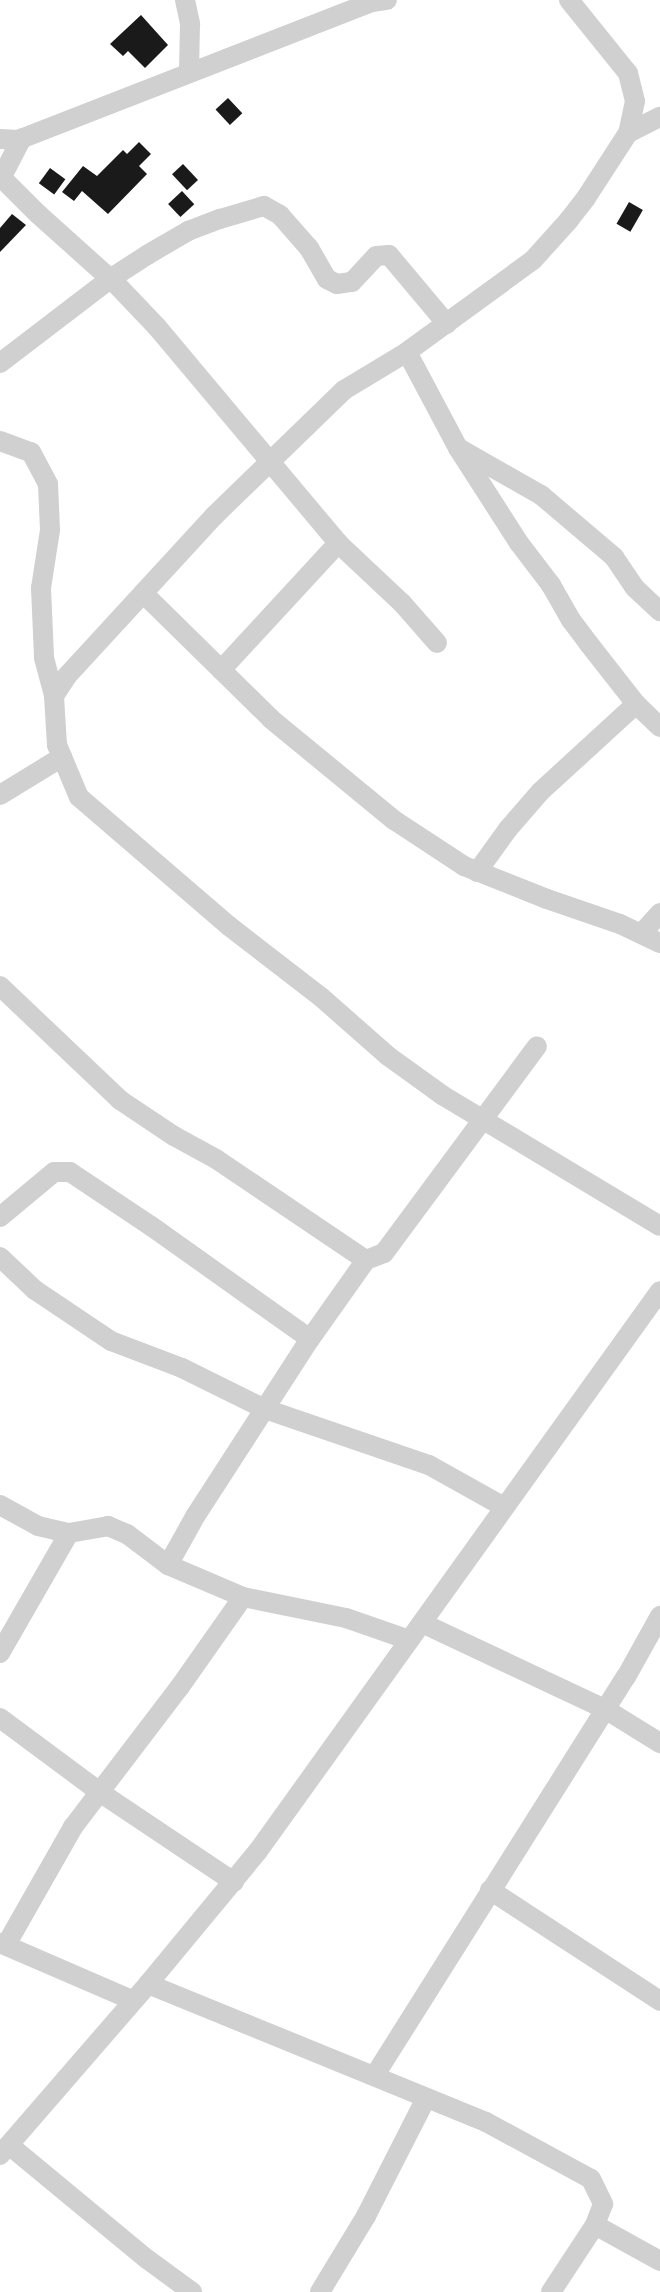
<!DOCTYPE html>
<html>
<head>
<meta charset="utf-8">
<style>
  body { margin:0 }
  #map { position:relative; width:660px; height:2292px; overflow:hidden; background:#fff; font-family:Arial,sans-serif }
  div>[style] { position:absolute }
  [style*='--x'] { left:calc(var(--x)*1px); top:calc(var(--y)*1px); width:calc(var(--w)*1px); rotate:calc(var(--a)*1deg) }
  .building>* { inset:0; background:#1a1a1a; transform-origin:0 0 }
  .minor>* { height:20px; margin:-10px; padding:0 10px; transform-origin:10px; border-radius:10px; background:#d0d0d0 }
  span { translate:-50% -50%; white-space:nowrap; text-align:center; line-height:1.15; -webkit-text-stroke:5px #fff; paint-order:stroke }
</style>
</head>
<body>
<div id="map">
  <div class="building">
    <i style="clip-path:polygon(141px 15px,168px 45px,145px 68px,128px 51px,123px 56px,110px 44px)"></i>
    <i style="left:228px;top:98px;width:21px;height:17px;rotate:47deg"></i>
    <i style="clip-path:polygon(139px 142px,151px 154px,139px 166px,147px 174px,108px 214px,82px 191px,74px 201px,62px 192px,83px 166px,97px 176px,123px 150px,127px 154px)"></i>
    <i style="left:183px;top:164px;width:22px;height:15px;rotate:47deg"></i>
    <i style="left:50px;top:168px;width:19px;height:19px;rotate:36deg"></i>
    <i style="left:182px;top:191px;width:18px;height:19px;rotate:47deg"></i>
    <i style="left:629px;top:202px;width:16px;height:25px;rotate:30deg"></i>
    <i style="clip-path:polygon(12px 214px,26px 225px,0 252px,0 228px)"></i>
  </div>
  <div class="minor">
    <i style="--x:185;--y:0;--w:25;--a:78"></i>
    <i style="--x:190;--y:24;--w:49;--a:91.2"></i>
    <i style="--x:569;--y:0;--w:94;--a:51.1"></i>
    <i style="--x:628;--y:73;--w:29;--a:76"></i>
    <i style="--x:635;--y:101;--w:33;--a:102"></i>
    <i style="--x:628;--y:133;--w:77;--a:122.9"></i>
    <i style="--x:586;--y:198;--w:28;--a:128"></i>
    <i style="--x:569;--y:220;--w:54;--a:132"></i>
    <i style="--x:533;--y:260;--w:156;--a:143.9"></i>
    <i style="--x:407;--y:352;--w:74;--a:148.9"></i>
    <i style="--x:344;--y:390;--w:181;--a:135.9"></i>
    <i style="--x:214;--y:516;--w:217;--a:132.6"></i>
    <i style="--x:67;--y:676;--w:24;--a:123"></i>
    <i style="--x:54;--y:696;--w:49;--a:86.5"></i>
    <i style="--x:57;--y:745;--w:56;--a:67.1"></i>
    <i style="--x:79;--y:797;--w:198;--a:40.7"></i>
    <i style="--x:229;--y:926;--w:116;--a:37.7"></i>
    <i style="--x:321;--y:997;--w:89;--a:41.4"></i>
    <i style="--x:388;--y:1056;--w:67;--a:35.8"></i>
    <i style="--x:442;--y:1095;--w:254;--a:31"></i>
    <i style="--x:628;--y:133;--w:36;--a:-27"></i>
    <i style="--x:0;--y:139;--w:18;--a:3"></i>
    <i style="--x:18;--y:140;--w:380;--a:-21.3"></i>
    <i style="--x:372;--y:2;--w:15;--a:-8"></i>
    <i style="--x:2;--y:178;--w:51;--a:45"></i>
    <i style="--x:38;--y:214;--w:106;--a:41.9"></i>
    <i style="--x:117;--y:285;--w:58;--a:46.4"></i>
    <i style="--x:157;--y:327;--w:282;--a:50"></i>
    <i style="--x:338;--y:543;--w:88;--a:43.2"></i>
    <i style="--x:402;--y:603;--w:53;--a:48.8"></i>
    <i style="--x:0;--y:180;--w:47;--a:-62.4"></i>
    <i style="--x:407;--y:352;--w:109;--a:62"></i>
    <i style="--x:458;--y:448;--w:113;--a:57.3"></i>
    <i style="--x:519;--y:543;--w:53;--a:52.7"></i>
    <i style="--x:551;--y:585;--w:40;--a:60.3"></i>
    <i style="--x:571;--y:620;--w:30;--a:53"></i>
    <i style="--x:589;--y:644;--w:76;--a:51.9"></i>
    <i style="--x:636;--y:704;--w:33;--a:44"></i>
    <i style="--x:0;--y:363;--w:138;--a:-37.4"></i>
    <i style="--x:110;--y:279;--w:44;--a:-33"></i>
    <i style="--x:147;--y:255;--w:48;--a:-30.3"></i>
    <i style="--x:188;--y:231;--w:34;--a:-21"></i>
    <i style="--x:220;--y:219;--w:46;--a:-16.5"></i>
    <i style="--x:264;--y:206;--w:18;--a:29"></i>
    <i style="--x:280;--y:215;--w:44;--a:48.7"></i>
    <i style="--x:309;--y:248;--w:36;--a:60"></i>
    <i style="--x:327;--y:279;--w:11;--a:27"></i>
    <i style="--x:337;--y:284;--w:15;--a:-8"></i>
    <i style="--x:352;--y:282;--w:35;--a:-47"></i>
    <i style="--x:376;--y:256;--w:13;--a:-4"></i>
    <i style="--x:389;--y:255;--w:90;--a:50"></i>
    <i style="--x:0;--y:441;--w:33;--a:20"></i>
    <i style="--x:31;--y:452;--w:36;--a:62"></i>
    <i style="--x:48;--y:484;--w:46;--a:87.5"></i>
    <i style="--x:50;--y:530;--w:59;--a:98.8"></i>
    <i style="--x:41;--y:588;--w:70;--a:87.5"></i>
    <i style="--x:44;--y:658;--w:39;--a:75"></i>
    <i style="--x:460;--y:449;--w:93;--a:29.6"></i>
    <i style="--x:541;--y:495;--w:96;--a:40.3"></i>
    <i style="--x:614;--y:557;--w:37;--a:56"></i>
    <i style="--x:635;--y:588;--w:34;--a:43"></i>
    <i style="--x:143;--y:593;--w:180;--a:44.5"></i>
    <i style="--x:271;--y:719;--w:159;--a:39.4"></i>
    <i style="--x:394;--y:820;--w:84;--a:33.3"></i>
    <i style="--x:464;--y:866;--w:89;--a:21.7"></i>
    <i style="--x:547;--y:899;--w:77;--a:18.9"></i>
    <i style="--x:620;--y:924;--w:44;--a:25.4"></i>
    <i style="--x:221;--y:670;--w:173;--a:-47.3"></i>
    <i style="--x:0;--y:795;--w:73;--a:-31.5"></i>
    <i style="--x:477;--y:872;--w:53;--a:-54.2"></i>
    <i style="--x:508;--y:829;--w:49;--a:-49.1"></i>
    <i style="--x:540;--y:792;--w:130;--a:-42.5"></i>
    <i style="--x:642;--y:933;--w:27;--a:-48"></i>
    <i style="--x:0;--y:986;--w:166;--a:43.5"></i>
    <i style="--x:120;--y:1100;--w:65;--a:33.7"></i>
    <i style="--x:174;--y:1136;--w:48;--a:28.7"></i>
    <i style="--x:216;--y:1159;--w:181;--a:34"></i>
    <i style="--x:0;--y:1217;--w:70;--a:-39.8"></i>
    <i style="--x:54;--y:1172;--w:16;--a:0"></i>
    <i style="--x:70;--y:1172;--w:97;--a:33.7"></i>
    <i style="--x:151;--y:1226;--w:195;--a:35.4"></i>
    <i style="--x:0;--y:1257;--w:48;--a:43.3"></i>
    <i style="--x:35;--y:1290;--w:92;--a:33.9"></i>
    <i style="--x:111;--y:1341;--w:76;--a:20.8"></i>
    <i style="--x:182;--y:1368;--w:93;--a:26.3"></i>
    <i style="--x:265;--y:1409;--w:173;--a:18.9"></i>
    <i style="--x:429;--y:1465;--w:86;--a:29.2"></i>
    <i style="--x:0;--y:1505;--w:43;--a:28.9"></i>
    <i style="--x:38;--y:1526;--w:32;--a:13"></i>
    <i style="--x:69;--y:1533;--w:40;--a:-10"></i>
    <i style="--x:108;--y:1526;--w:21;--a:23"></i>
    <i style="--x:127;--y:1534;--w:51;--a:37.1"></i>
    <i style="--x:168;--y:1565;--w:82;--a:23.1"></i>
    <i style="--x:243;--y:1597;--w:105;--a:11.5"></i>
    <i style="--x:346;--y:1618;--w:67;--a:19.2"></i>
    <i style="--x:168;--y:1565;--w:57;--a:-60.8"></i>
    <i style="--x:196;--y:1515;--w:210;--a:-57.1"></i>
    <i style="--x:310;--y:1339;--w:97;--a:-54.7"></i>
    <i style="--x:366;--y:1260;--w:19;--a:-21"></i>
    <i style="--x:384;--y:1253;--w:257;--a:-53.5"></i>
    <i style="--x:422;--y:1623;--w:202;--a:25.2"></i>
    <i style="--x:605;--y:1709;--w:65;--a:31.7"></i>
    <i style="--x:0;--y:1653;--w:138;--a:-60.1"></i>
    <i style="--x:0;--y:1718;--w:126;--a:36.6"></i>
    <i style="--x:101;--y:1793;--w:160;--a:33.8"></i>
    <i style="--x:490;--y:1890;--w:203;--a:33.1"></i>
    <i style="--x:0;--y:1943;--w:144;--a:23.4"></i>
    <i style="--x:6;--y:1945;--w:136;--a:-60.4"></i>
    <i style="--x:73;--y:1827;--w:175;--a:-52.7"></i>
    <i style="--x:179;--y:1688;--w:111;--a:-54.9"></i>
    <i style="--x:148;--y:1984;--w:365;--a:22.2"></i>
    <i style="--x:486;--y:2122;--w:119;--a:28.5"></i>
    <i style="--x:591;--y:2179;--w:28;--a:64"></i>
    <i style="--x:603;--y:2204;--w:22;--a:111"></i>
    <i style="--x:595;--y:2225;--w:80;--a:123.3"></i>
    <i style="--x:375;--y:2075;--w:471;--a:-57.8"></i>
    <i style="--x:626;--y:1677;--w:70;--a:-60.9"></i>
    <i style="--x:9;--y:2145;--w:179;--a:39.6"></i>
    <i style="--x:147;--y:2259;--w:56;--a:36.3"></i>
    <i style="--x:0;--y:2155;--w:226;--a:-49.1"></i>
    <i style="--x:148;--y:1984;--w:173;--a:-50.4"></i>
    <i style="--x:258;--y:1851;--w:689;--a:-54.33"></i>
    <i style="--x:595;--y:2225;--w:74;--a:29"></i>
    <i style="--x:320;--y:2292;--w:89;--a:-58.8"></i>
    <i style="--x:366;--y:2216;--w:132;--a:-63"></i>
  </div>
</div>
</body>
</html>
